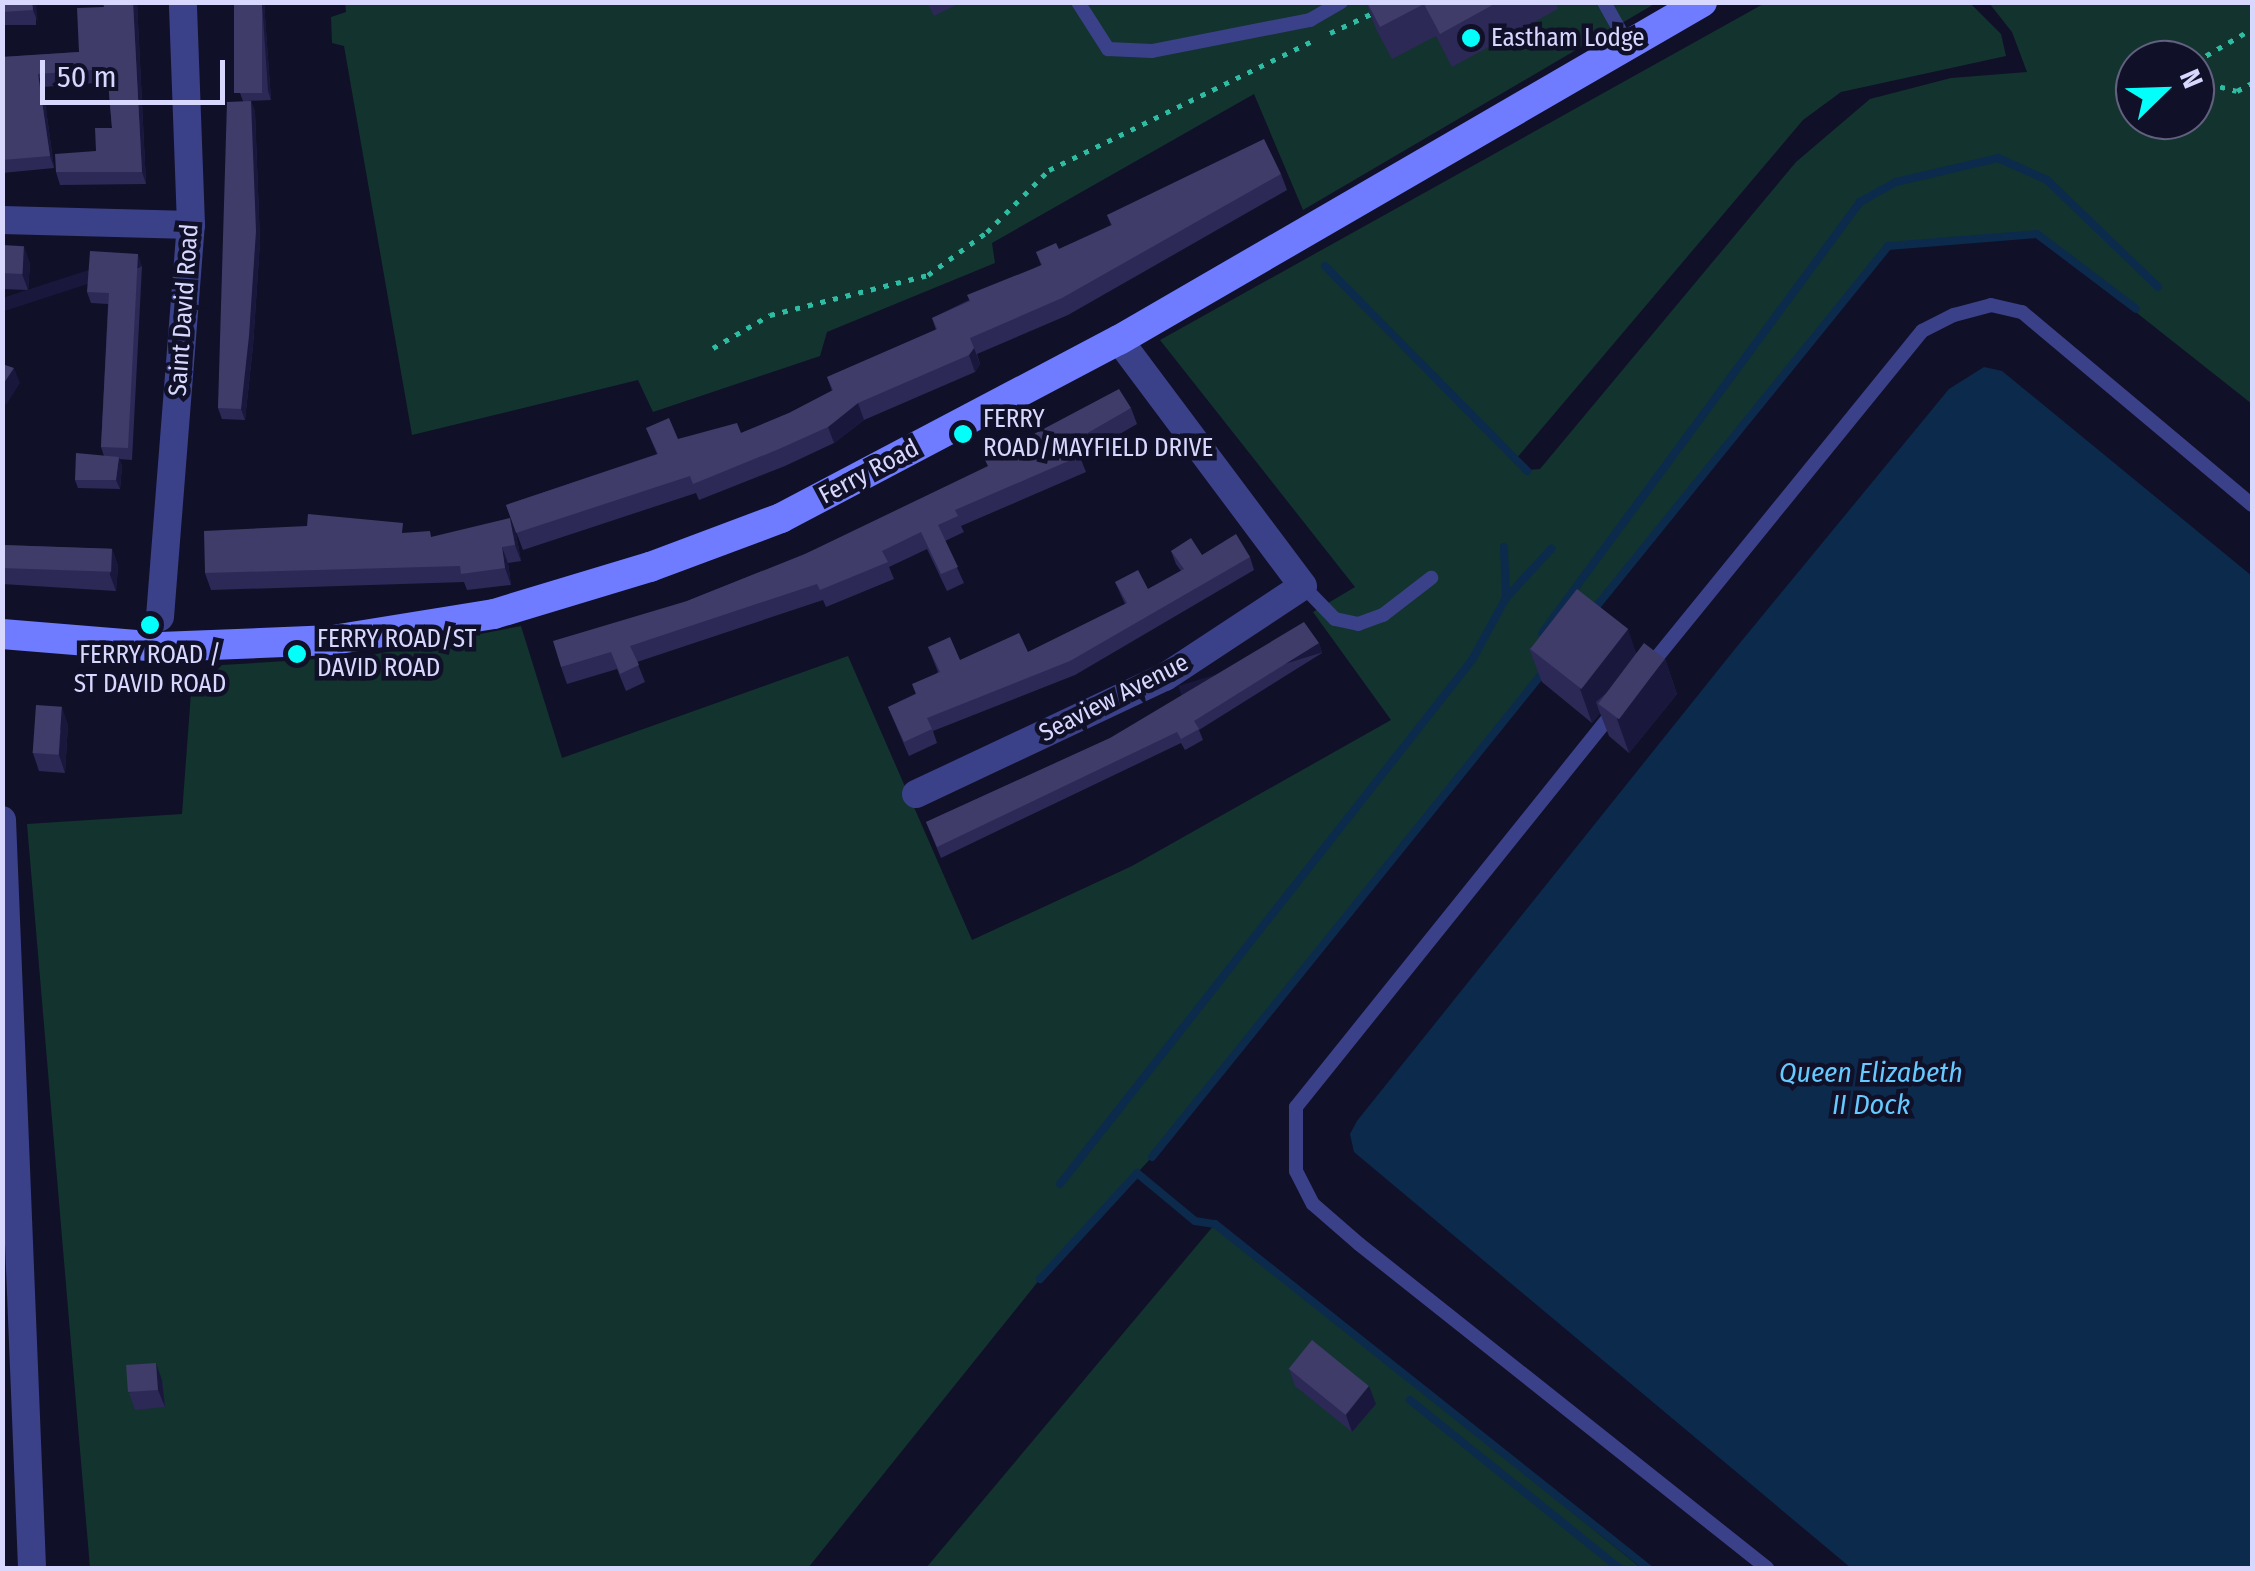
<!DOCTYPE html>
<html>
<head>
<meta charset="utf-8">
<style>
  body { margin:0 }
  #map { position:relative; width:2255px; height:1571px; overflow:hidden; background:#111029; font-family:"Fira Sans Condensed",sans-serif }
  div>[style] { position:absolute }
  [style*='--x'] { left:calc(var(--x)*1px); top:calc(var(--y)*1px); width:calc(var(--w)*1px); rotate:calc(var(--a)*1deg) }
  .green>* { inset:0; background:#13332e }
  .water>* { inset:0; background:#0c2b4c }
  .stream>* { height:8px; margin:-4px; padding:0 4px; transform-origin:4px; border-radius:4px; background:#0c2b4c }
  .path>* { height:5px; margin-top:-2.5px; transform-origin:0; background:repeating-linear-gradient(90deg,#2ebda3 0 5px,transparent 0 13px) }
  .lane>* { height:14px; margin:-7px; padding:0 7px; transform-origin:7px; border-radius:7px; background:#3a4189 }
  .street>* { height:28px; margin:-14px; padding:0 14px; transform-origin:14px; border-radius:14px; background:#3a4189 }
  .secondary>* { height:30px; margin:-15px; padding:0 15px; transform-origin:15px; border-radius:15px; background:#6f7cff }
  .wall>* { inset:0; background:#2d2957; transform-origin:0 0 }
  .shaded-wall>* { inset:0; background:#1a173d; transform-origin:0 0 }
  .building>* { inset:0; background:#3f3c69; transform-origin:0 0 }
  .dots>* { width:28px; height:28px; translate:-50% -50%; box-sizing:border-box; border:5px solid #111029; border-radius:50% }
  span { translate:-50% -50%; white-space:nowrap; text-align:center; line-height:1.15; -webkit-text-stroke:9px #111029; paint-order:stroke }
  .poi-label { font-size:25px; color:#d8d8ff }
  .left { translate:0 -50%; text-align:left }
  .street-label { font-size:25px; color:#d8d8ff }
  .water-label { font-size:28px; color:#66caff; font-style:italic }
  .frame { position:absolute; inset:0; border:5px solid #d8d8ff; pointer-events:none }
  .north { position:absolute; left:2115px; top:40px; width:100px; height:100px; box-sizing:border-box; background:#111029; border:2px solid #61607f; border-radius:50%; rotate:67deg; font-size:28px; font-weight:700; line-height:40px; text-align:center; color:#d8d8ff }
  .north::after { content:''; display:block; margin:auto; width:35px; height:45px; background:#04fffa; clip-path:polygon(50% 0,100% 100%,50% 72%,0 100%) }
  .scale { position:absolute; left:40px; top:60px; width:185px; height:45px; box-sizing:border-box; border:5px solid #d8d8ff; border-top:0; padding-left:12px; font-size:30px; line-height:35px; white-space:nowrap; color:#d8d8ff; -webkit-text-stroke:8px #111029; paint-order:stroke }
</style>
</head>
<body>
<div id="map">
  <div class="green">
    <i style="clip-path:polygon(345px 2px,1656px 3px,1303px 210px,1254px 94px,992px 243px,995px 263px,827px 332px,820px 356px,653px 412px,638px 380px,412px 435px,344px 46px,332px 43px,331px 17px,346px 12px)"></i>
    <i style="clip-path:polygon(evenodd,1765px 3px,1970px 3px,2001px 34px,2006px 56px,1841px 92px,1803px 120px,1516px 459px,1527px 470px,1540px 469px,1796px 162px,1870px 99px,1951px 78px,2027px 72px,2012px 32px,1989px 3px,2252px 3px,2252px 404px,2037px 234px,1888px 246px,1152px 1157px,1040px 1279px,808px 1568px,90px 1568px,27px 824px,182px 814px,192px 679px,210px 677px,222px 665px,366px 656px,521px 626px,562px 758px,848px 656px,972px 940px,1132px 866px,1391px 720px,1313px 612px,1355px 587px,1160px 340px,1765px 3px,2135px 60px,2195px 60px,2195px 120px,2135px 120px,2135px 60px)"></i>
    <i style="clip-path:polygon(1215px 1224px,1641px 1568px,926px 1568px)"></i>
  </div>
  <div class="water">
    <i style="clip-path:polygon(1984px 367px,2002px 371px,2252px 576px,2252px 1568px,1851px 1568px,1354px 1152px,1350px 1134px,1357px 1121px,1735px 649px,1949px 389px)"></i>
  </div>
  <div class="stream">
    <i style="--x:1325;--y:266;--w:288;--a:45.4"></i>
    <i style="--x:1504;--y:547;--w:50;--a:87.7"></i>
    <i style="--x:1591;--y:613;--w:472;--a:-51"></i>
    <i style="--x:1888;--y:246;--w:149;--a:-4.6"></i>
    <i style="--x:2037;--y:234;--w:124;--a:37.1"></i>
    <i style="--x:1542;--y:633;--w:536;--a:-53.58"></i>
    <i style="--x:1860;--y:202;--w:41;--a:-29.1"></i>
    <i style="--x:1896;--y:182;--w:105;--a:-13.2"></i>
    <i style="--x:1998;--y:158;--w:54;--a:24.2"></i>
    <i style="--x:2047;--y:180;--w:154;--a:43.9"></i>
    <i style="--x:1152;--y:1157;--w:626;--a:-51.1"></i>
    <i style="--x:1060;--y:1184;--w:667;--a:-51.82"></i>
    <i style="--x:1472;--y:660;--w:71;--a:-61.3"></i>
    <i style="--x:1506;--y:598;--w:67;--a:-47.4"></i>
    <i style="--x:1040;--y:1279;--w:144;--a:-47.5"></i>
    <i style="--x:1137;--y:1173;--w:75;--a:39.6"></i>
    <i style="--x:1195;--y:1221;--w:20;--a:9"></i>
    <i style="--x:1215;--y:1224;--w:553;--a:38.47"></i>
    <i style="--x:1410;--y:1400;--w:268;--a:38.8"></i>
  </div>
  <div class="path">
    <i style="--x:1330;--y:33;--w:50;--a:-25"></i>
    <i style="--x:2195;--y:62;--w:66;--a:-30.1"></i>
    <i style="--x:2195;--y:80;--w:43;--a:14.7"></i>
    <i style="--x:2237;--y:91;--w:17;--a:-28"></i>
    <i style="--x:713;--y:348;--w:66;--a:-30.1"></i>
    <i style="--x:770;--y:315;--w:163;--a:-14.2"></i>
    <i style="--x:928;--y:275;--w:73;--a:-36.1"></i>
    <i style="--x:987;--y:232;--w:88;--a:-45"></i>
    <i style="--x:1049;--y:170;--w:297;--a:-26.1"></i>
  </div>
  <div class="lane">
    <i style="--x:1078;--y:2;--w:56;--a:57.4"></i>
    <i style="--x:1108;--y:49;--w:44;--a:2.6"></i>
    <i style="--x:1152;--y:51;--w:161;--a:-11.1"></i>
    <i style="--x:1310;--y:20;--w:36;--a:-30"></i>
    <i style="--x:1604;--y:2;--w:49;--a:60.8"></i>
    <i style="--x:1303;--y:586;--w:46;--a:45.9"></i>
    <i style="--x:1335;--y:619;--w:24;--a:12"></i>
    <i style="--x:1358;--y:624;--w:27;--a:-20"></i>
    <i style="--x:1383;--y:615;--w:61;--a:-37.6"></i>
    <i style="--x:1649;--y:667;--w:433;--a:-50.9"></i>
    <i style="--x:1922;--y:331;--w:36;--a:-27"></i>
    <i style="--x:1954;--y:315;--w:38;--a:-15"></i>
    <i style="--x:1991;--y:305;--w:32;--a:13"></i>
    <i style="--x:2022;--y:312;--w:300;--a:40"></i>
    <i style="--x:1614;--y:711;--w:508;--a:128.77"></i>
    <i style="--x:1296;--y:1107;--w:64;--a:90"></i>
    <i style="--x:1296;--y:1171;--w:37;--a:63"></i>
    <i style="--x:1313;--y:1204;--w:61;--a:41"></i>
    <i style="--x:1359;--y:1244;--w:521;--a:38.45"></i>
  </div>
  <div class="street">
    <i style="--x:2;--y:220;--w:189;--a:1.5"></i>
    <i style="--x:160;--y:617;--w:393;--a:-85.5"></i>
    <i style="--x:191;--y:225;--w:223;--a:-92.1"></i>
    <i style="--x:916;--y:794;--w:275;--a:-25.2"></i>
    <i style="--x:1165;--y:677;--w:165;--a:-33.4"></i>
    <i style="--x:1303;--y:586;--w:307;--a:-126.8"></i>
    <i style="--x:2;--y:820;--w:749;--a:87.7"></i>
  </div>
  <div class="secondary">
    <i style="--x:2;--y:634;--w:159;--a:4.7"></i>
    <i style="--x:160;--y:647;--w:173;--a:-2.3"></i>
    <i style="--x:333;--y:640;--w:163;--a:-9.2"></i>
    <i style="--x:494;--y:614;--w:163;--a:-16.8"></i>
    <i style="--x:650;--y:567;--w:140;--a:-20.5"></i>
    <i style="--x:781;--y:518;--w:382;--a:-27.8"></i>
    <i style="--x:1119;--y:340;--w:674;--a:-30.1"></i>
  </div>
  <div class="wall">
    <i style="left:2px;top:2px;width:34px;height:23px"></i>
    <i style="clip-path:polygon(103px 2px,137px 2px,146px 184px,60px 185px,56px 172px,96px 151px,112px 128px,108px 82px,43px 87px,54px 168px,2px 173px,2px 57px,79px 52px,104px 7px)"></i>
    <i style="clip-path:polygon(264px 2px,271px 100px,246px 101px,251px 101px,255px 112px,260px 242px,253px 346px,245px 420px,222px 419px,218px 408px,243px 101px,240px 93px)"></i>
    <i style="clip-path:polygon(927px 2px,962px 2px,934px 16px)"></i>
    <i style="clip-path:polygon(1366px 2px,1556px 2px,1558px 9px,1452px 67px,1436px 36px,1392px 59px,1376px 29px)"></i>
    <i style="clip-path:polygon(1281px 174px,1287px 190px,1068px 315px,977px 354px,980px 364px,975px 372px,864px 420px,834px 443px,785px 466px,699px 500px,696px 493px,523px 550px,506px 505px,657px 454px,646px 428px,678px 439px,741px 433px,789px 413px,832px 391px,827px 377px,936px 330px,932px 318px,1041px 265px,1036px 252px,1059px 249px,1111px 225px,1107px 215px)"></i>
    <i style="clip-path:polygon(2px 245px,30px 263px,28px 290px,2px 289px)"></i>
    <i style="clip-path:polygon(142px 266px,132px 460px,119px 459px,122px 466px,120px 489px,78px 488px,75px 480px,104px 456px,101px 447px,108px 304px,91px 303px,87px 292px)"></i>
    <i style="clip-path:polygon(1131px 408px,1137px 424px,1080px 457px,1086px 472px,961px 526px,964px 532px,945px 541px,964px 583px,947px 591px,927px 549px,889px 567px,894px 579px,826px 607px,823px 600px,637px 662px,645px 682px,626px 691px,617px 669px,567px 684px,561px 667px,687px 601px,805px 554px)"></i>
    <i style="clip-path:polygon(406px 533px,432px 537px,516px 534px,521px 561px,508px 563px,511px 585px,467px 590px,464px 582px,211px 590px,205px 573px)"></i>
    <i style="clip-path:polygon(2px 545px,112px 549px,118px 566px,116px 591px,2px 584px)"></i>
    <i style="clip-path:polygon(1171px 551px,1202px 555px,1250px 557px,1254px 570px,1075px 675px,933px 731px,937px 743px,909px 756px,888px 707px,915px 694px,938px 672px,928px 647px,960px 660px,1028px 652px,1125px 604px,1115px 582px,1148px 589px,1181px 571px,1176px 564px)"></i>
    <i style="clip-path:polygon(1319px 643px,1322px 653px,1199px 730px,1203px 740px,1185px 750px,1181px 743px,941px 858px,926px 822px)"></i>
    <i style="clip-path:polygon(1529px 648px,1636px 653px,1665px 659px,1677px 694px,1629px 753px,1609px 736px,1600px 713px,1592px 723px,1542px 682px)"></i>
    <i style="clip-path:polygon(68px 724px,65px 773px,39px 771px,33px 753px)"></i>
    <i style="clip-path:polygon(1289px 1369px,1376px 1404px,1352px 1432px,1295px 1386px)"></i>
    <i style="clip-path:polygon(162px 1380px,165px 1407px,135px 1410px,129px 1393px)"></i>
  </div>
  <div class="shaded-wall">
    <i style="clip-path:polygon(32px 2px,36px 2px,38px 23px,33px 10px)"></i>
    <i style="clip-path:polygon(133px 2px,137px 2px,146px 184px,142px 172px)"></i>
    <i style="clip-path:polygon(262px 2px,264px 2px,271px 100px,268px 91px)"></i>
    <i style="clip-path:polygon(38px 74px,43px 87px,54px 168px,50px 156px)"></i>
    <i style="clip-path:polygon(251px 101px,255px 112px,260px 242px,253px 346px,245px 420px,241px 409px)"></i>
    <i style="clip-path:polygon(24px 246px,30px 263px,28px 290px,22px 274px)"></i>
    <i style="left:138px;top:254px;width:13px;height:194px;rotate:72deg"></i>
    <i style="clip-path:polygon(974px 348px,980px 364px,975px 372px,969px 355px)"></i>
    <i style="clip-path:polygon(14px 368px,20px 383px,6px 405px,2px 395px,2px 386px)"></i>
    <i style="clip-path:polygon(858px 403px,864px 420px,834px 443px,828px 427px)"></i>
    <i style="clip-path:polygon(119px 457px,122px 466px,120px 489px,116px 480px)"></i>
    <i style="clip-path:polygon(510px 518px,516px 534px,521px 561px,515px 545px)"></i>
    <i style="clip-path:polygon(502px 547px,508px 563px,511px 585px,505px 568px)"></i>
    <i style="clip-path:polygon(112px 549px,118px 566px,116px 591px,110px 575px)"></i>
    <i style="clip-path:polygon(1628px 629px,1640px 664px,1596px 702px,1600px 713px,1592px 723px,1580px 689px)"></i>
    <i style="left:1319px;top:643px;width:10px;height:147px;rotate:73deg"></i>
    <i style="clip-path:polygon(1665px 659px,1677px 694px,1629px 753px,1617px 719px)"></i>
    <i style="clip-path:polygon(62px 707px,68px 724px,65px 773px,59px 755px)"></i>
    <i style="clip-path:polygon(156px 1363px,162px 1380px,165px 1407px,158px 1390px)"></i>
    <i style="clip-path:polygon(1369px 1386px,1376px 1404px,1352px 1432px,1346px 1415px)"></i>
  </div>
  <div class="building">
    <i style="clip-path:polygon(2px 2px,32px 2px,33px 10px,2px 12px)"></i>
    <i style="clip-path:polygon(103px 2px,133px 2px,142px 172px,56px 172px,55px 154px,96px 151px,95px 128px,112px 128px,107px 69px,38px 74px,50px 156px,2px 160px,2px 57px,79px 52px,77px 8px,104px 7px)"></i>
    <i style="left:234px;top:2px;width:28px;height:91px"></i>
    <i style="clip-path:polygon(1367px 2px,1498px 2px,1440px 34px,1424px 4px,1380px 27px)"></i>
    <i style="clip-path:polygon(251px 101px,256px 231px,249px 336px,241px 409px,218px 408px,227px 102px)"></i>
    <i style="clip-path:polygon(1264px 139px,1281px 174px,1062px 298px,970px 338px,974px 348px,969px 355px,858px 403px,828px 427px,779px 449px,693px 484px,690px 476px,516px 533px,506px 505px,658px 454px,646px 428px,669px 418px,678px 439px,737px 423px,741px 433px,789px 413px,833px 390px,827px 377px,937px 329px,932px 318px,970px 301px,967px 295px,1042px 265px,1036px 252px,1056px 243px,1059px 249px,1112px 225px,1107px 215px)"></i>
    <i style="left:2px;top:245px;width:22px;height:28px;rotate:3deg"></i>
    <i style="clip-path:polygon(90px 251px,138px 254px,128px 448px,101px 447px,109px 293px,87px 292px)"></i>
    <i style="clip-path:polygon(2px 364px,14px 368px,2px 386px)"></i>
    <i style="clip-path:polygon(1119px 389px,1131px 408px,1072px 442px,1080px 456px,955px 510px,958px 516px,938px 525px,958px 567px,941px 574px,921px 532px,882px 551px,888px 562px,820px 590px,817px 584px,630px 646px,639px 665px,620px 674px,611px 652px,561px 667px,553px 641px,687px 601px,805px 554px,988px 466px,985px 460px)"></i>
    <i style="clip-path:polygon(76px 453px,119px 457px,116px 480px,75px 480px)"></i>
    <i style="clip-path:polygon(308px 514px,403px 523px,402px 533px,430px 531px,431px 537px,510px 518px,515px 545px,502px 547px,505px 568px,461px 574px,460px 566px,205px 573px,204px 531px,307px 526px)"></i>
    <i style="clip-path:polygon(1236px 534px,1250px 557px,1070px 661px,927px 718px,932px 729px,904px 742px,888px 707px,916px 694px,912px 684px,940px 672px,928px 647px,950px 637px,960px 660px,1019px 633px,1028px 652px,1127px 603px,1115px 582px,1138px 570px,1148px 589px,1184px 569px,1171px 551px,1191px 538px,1202px 555px)"></i>
    <i style="left:2px;top:545px;width:110px;height:23px;rotate:2deg"></i>
    <i style="left:1577px;top:589px;width:65px;height:76px;rotate:38deg"></i>
    <i style="clip-path:polygon(1304px 622px,1319px 643px,1194px 721px,1199px 729px,1181px 739px,1177px 732px,937px 847px,926px 822px,1110px 738px)"></i>
    <i style="left:1644px;top:643px;width:26px;height:76px;rotate:37deg"></i>
    <i style="left:36px;top:705px;width:26px;height:48px;rotate:4deg"></i>
    <i style="left:1312px;top:1340px;width:73px;height:37px;rotate:39deg"></i>
    <i style="left:156px;top:1363px;width:27px;height:30px;rotate:86deg"></i>
  </div>
  <div class="dots">
    <i style="left:1471px;top:38px;background:#04fffa"></i>
    <i style="left:963px;top:434px;background:#04fffa"></i>
    <i style="left:150px;top:625px;background:#04fffa"></i>
    <i style="left:297px;top:654px;background:#04fffa"></i>
  </div>
  <div class="poi-label">
    <span class="left" style="left:1491px;top:38px">Eastham Lodge</span>
    <span class="left" style="left:983px;top:434px">FERRY<br>ROAD/MAYFIELD DRIVE</span>
    <span class="left" style="left:317px;top:654px">FERRY ROAD/ST<br>DAVID ROAD</span>
    <span style="left:150px;top:670px">FERRY ROAD /<br>ST DAVID ROAD</span>
  </div>
  <div class="street-label">
    <span style="left:184px;top:310px;rotate:-86deg">Saint David Road</span>
    <span style="left:869px;top:472px;rotate:-28deg">Ferry Road</span>
    <span style="left:1114px;top:698px;rotate:-27deg">Seaview Avenue</span>
  </div>
  <div class="water-label">
    <span style="left:1871px;top:1089px">Queen Elizabeth<br>II Dock</span>
  </div>
  <div class="frame"></div>
  <div class="north">N</div>
  <div class="scale">50 m</div>
</div>
</body>
</html>
